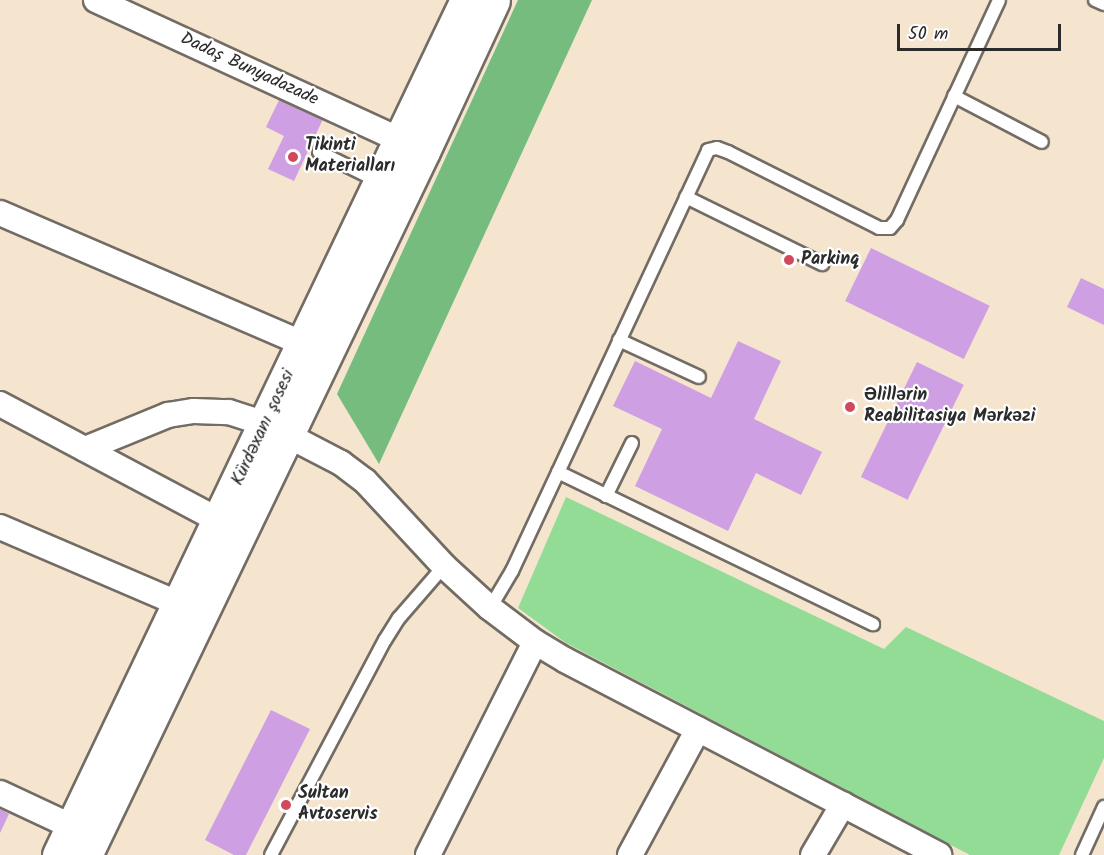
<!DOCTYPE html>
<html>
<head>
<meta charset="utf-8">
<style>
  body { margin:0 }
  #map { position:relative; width:1104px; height:855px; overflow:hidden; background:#f5e5cf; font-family:Kalam,sans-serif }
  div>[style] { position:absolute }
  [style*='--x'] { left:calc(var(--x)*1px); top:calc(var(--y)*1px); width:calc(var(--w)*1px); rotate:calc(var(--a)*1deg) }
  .green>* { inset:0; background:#93dc96 }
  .forest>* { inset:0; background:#76bc7f }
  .building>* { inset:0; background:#ce9fe2; transform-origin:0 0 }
  .roads { filter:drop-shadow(2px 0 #726c64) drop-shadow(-2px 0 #726c64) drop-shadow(0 2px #726c64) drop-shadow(0 -2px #726c64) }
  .service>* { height:12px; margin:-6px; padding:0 6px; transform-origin:6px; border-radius:6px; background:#fff }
  .minor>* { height:24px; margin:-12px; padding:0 12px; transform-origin:12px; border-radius:12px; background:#fff }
  .primary>* { height:33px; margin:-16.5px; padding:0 16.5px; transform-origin:16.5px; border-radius:16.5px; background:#fff }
  .dots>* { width:16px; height:16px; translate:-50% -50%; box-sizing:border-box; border:3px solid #fff; border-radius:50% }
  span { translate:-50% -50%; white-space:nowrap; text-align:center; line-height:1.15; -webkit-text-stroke:4.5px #fff; paint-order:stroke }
  .street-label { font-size:18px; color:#2b2b2b }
  .poi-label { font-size:18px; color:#2b2b2b; font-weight:700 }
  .left { translate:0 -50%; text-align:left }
  .scale { position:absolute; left:897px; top:24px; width:164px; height:27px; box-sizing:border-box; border:3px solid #2b2b2b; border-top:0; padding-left:8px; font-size:18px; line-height:21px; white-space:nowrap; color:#2b2b2b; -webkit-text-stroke:4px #fff; paint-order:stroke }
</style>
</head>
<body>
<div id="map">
  <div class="green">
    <i style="clip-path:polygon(566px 497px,884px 649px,906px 627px,1104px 721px,1104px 758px,1059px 855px,970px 855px,566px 643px,518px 608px)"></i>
  </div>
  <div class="forest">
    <i style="clip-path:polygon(518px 0,592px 0,379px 464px,337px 394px)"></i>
  </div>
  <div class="building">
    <i style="clip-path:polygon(280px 98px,323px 119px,294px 181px,268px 169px,284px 136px,266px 127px)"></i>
    <i style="left:871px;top:248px;width:132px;height:59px;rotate:26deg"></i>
    <i style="clip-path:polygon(1081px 278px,1104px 289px,1104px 325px,1067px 307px)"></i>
    <i style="clip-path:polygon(738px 341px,781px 361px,754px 419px,822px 452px,801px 495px,756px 473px,728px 531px,635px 486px,662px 429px,613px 406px,635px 361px,711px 398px)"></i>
    <i style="left:917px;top:362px;width:52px;height:128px;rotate:26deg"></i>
    <i style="clip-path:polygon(271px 710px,310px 729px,246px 855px,234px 855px,205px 840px)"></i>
    <i style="clip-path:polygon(0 809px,9px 814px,0 833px)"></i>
  </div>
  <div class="roads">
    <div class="service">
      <i style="--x:1095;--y:0;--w:10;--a:24"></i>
      <i style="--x:954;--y:96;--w:99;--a:27.6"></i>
      <i style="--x:319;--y:152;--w:66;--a:26.2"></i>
      <i style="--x:686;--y:197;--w:152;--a:26.2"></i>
      <i style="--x:619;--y:340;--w:88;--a:24.8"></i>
      <i style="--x:558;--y:472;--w:350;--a:25.8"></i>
      <i style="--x:606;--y:496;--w:59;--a:-63.9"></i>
      <i style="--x:490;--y:608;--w:43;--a:-59.3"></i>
      <i style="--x:512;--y:571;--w:464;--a:-65"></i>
      <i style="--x:708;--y:150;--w:9;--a:-13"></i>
      <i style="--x:717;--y:148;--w:12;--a:20"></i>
      <i style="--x:728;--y:152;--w:169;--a:26.7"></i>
      <i style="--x:879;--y:228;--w:11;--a:0"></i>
      <i style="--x:890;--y:228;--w:11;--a:-49"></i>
      <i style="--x:897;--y:220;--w:242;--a:-65.1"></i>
      <i style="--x:271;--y:855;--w:243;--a:-62.1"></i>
      <i style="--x:385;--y:640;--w:26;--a:-58"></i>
      <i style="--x:399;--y:618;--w:69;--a:-49.1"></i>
      <i style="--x:1082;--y:855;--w:53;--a:-65.4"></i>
    </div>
    <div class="minor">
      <i style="--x:96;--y:0;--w:337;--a:24.7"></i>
      <i style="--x:0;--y:213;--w:331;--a:23.3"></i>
      <i style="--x:0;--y:404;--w:249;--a:28"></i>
      <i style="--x:287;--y:435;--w:61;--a:27.4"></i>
      <i style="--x:341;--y:463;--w:30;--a:37"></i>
      <i style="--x:365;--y:481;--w:116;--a:47.1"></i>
      <i style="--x:444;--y:566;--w:62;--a:42.4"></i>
      <i style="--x:490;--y:608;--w:56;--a:37.1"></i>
      <i style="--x:535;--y:642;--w:35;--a:31"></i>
      <i style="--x:565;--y:660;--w:422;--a:27.5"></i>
      <i style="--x:85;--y:449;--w:90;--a:-22.3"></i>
      <i style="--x:168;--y:415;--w:26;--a:-9"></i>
      <i style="--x:194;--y:411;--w:35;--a:2"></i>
      <i style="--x:229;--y:412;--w:38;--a:18"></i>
      <i style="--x:0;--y:527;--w:196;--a:23.2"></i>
      <i style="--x:0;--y:793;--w:81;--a:25"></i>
      <i style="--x:428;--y:855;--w:238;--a:-63.3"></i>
      <i style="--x:630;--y:855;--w:143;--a:-61.6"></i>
      <i style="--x:813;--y:855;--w:59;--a:-59.5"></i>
    </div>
    <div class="primary">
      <i style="--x:59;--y:855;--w:947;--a:-64.49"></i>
      <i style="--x:85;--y:855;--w:781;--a:-64.35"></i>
      <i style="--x:423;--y:151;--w:166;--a:-65.1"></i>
    </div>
  </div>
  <div class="dots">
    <i style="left:293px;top:157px;background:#d1495b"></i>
    <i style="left:789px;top:260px;background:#d1495b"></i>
    <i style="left:850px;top:407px;background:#d1495b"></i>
    <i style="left:286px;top:805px;background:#d1495b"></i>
  </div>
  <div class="street-label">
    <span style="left:249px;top:70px;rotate:25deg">Dadaş Bunyadazade</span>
    <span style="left:264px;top:428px;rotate:-65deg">Kürdəxanı şosesi</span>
  </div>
  <div class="poi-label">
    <span class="left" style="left:305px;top:157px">Tikinti<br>Materialları</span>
    <span class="left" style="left:801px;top:260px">Parkinq</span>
    <span class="left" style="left:864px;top:407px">Əlillərin<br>Reabilitasiya Mərkəzi</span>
    <span class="left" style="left:298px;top:805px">Sultan<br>Avtoservis</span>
  </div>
  <div class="scale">50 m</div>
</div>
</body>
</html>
